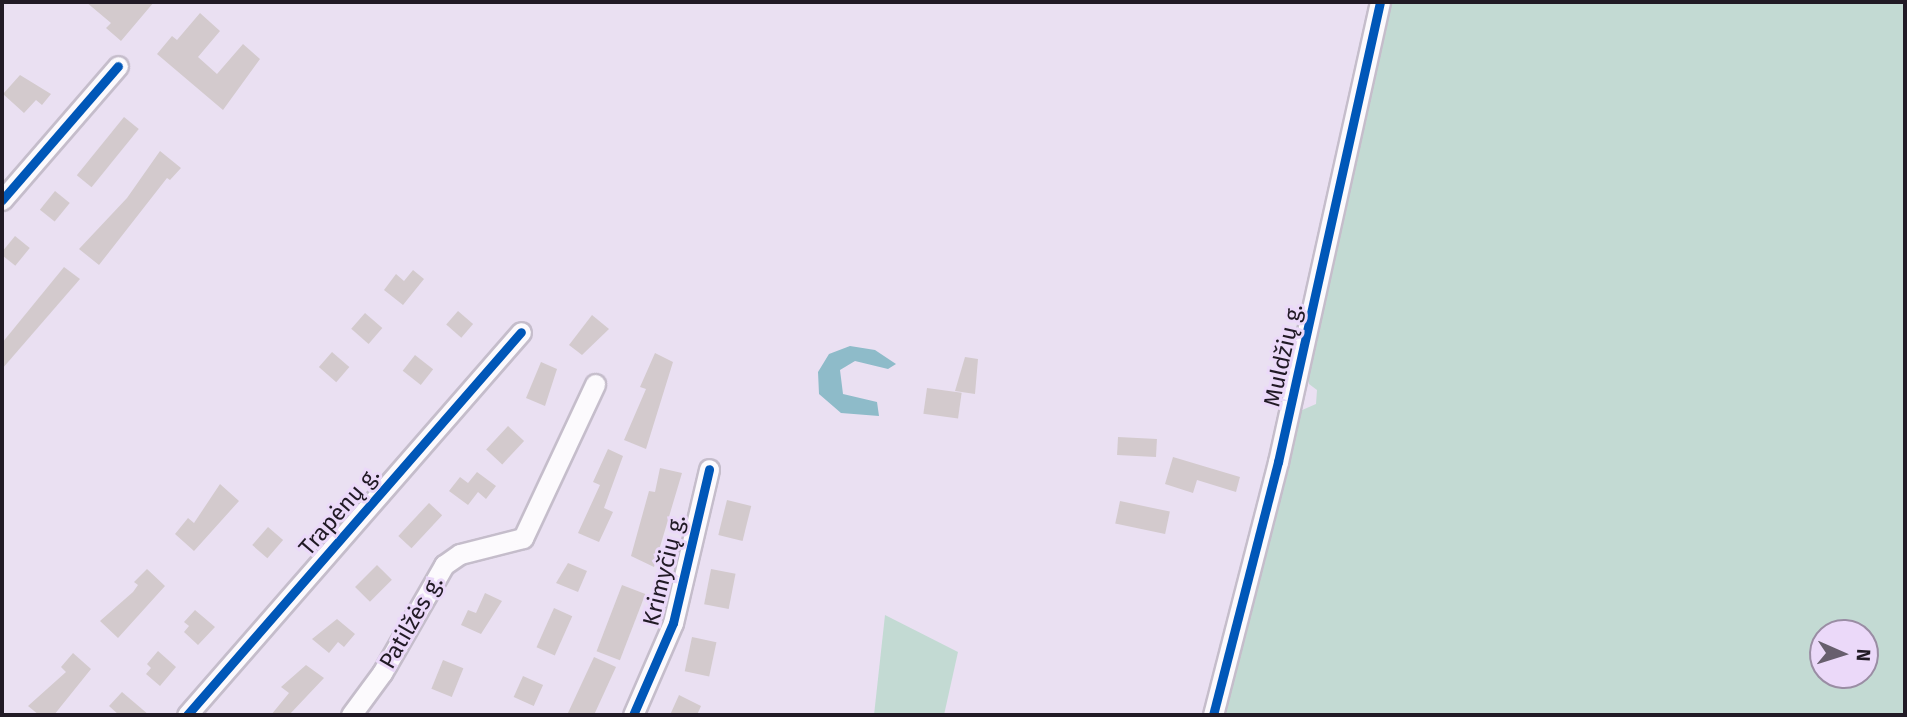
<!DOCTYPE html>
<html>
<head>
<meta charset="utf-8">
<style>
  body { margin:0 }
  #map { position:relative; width:1907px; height:717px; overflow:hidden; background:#eae0f2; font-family:"Fira Sans",sans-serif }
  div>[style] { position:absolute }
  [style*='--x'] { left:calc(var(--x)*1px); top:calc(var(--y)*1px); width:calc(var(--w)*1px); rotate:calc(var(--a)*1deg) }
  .green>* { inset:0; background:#c3dad3 }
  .water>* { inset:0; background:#8ebbc9 }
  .building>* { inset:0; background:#d3cacd; transform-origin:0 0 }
  .roads { filter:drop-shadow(2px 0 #c5bdcb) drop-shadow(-2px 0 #c5bdcb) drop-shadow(0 2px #c5bdcb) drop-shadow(0 -2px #c5bdcb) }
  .minor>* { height:19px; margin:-9.5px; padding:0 9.5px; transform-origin:9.5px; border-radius:9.5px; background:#fcfafd }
  .cycleway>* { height:9px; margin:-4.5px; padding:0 4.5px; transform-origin:4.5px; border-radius:4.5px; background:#0057b8 }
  span { translate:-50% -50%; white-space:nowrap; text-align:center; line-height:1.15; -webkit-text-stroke:6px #ebd9f9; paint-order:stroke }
  .street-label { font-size:23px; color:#211a25 }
  .frame { position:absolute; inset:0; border:4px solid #211a25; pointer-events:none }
  .north { position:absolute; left:1809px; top:619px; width:70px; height:70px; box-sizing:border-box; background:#ebd9f9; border:2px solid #9a8da4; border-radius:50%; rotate:93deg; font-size:19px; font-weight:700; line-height:28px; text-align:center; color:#211a25 }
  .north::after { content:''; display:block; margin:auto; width:24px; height:32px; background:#675f6d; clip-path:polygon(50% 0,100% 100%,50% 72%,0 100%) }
</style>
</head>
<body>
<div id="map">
  <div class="green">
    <i style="clip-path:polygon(evenodd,1389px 2px,1905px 2px,1905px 715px,1221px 715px,1300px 411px,1316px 404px,1317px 390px,1309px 384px,1307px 368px,1389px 2px,1823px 633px,1865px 633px,1865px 675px,1823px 675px,1823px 633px)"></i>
    <i style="clip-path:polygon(885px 615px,958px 652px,944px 715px,874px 715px)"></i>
  </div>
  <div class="water">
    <i style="clip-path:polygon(850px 346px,875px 350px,896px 364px,888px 369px,855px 361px,840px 370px,843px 394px,877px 402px,879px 416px,841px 413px,819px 394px,818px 372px,829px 354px)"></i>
  </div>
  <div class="building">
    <i style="clip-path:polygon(86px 2px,154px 2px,121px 41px,106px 28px,111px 23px)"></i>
    <i style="clip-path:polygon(200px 13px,220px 31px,198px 57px,217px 74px,243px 44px,260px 59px,223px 110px,157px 54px,172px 36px,177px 40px)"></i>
    <i style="clip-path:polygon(20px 75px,51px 94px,42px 105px,36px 100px,24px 113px,3px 94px)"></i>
    <i style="left:124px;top:117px;width:19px;height:75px;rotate:39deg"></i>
    <i style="clip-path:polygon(160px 151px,181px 168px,170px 180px,167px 178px,99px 265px,79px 249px,127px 198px)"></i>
    <i style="left:55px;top:191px;width:19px;height:24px;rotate:39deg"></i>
    <i style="left:15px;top:236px;width:19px;height:23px;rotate:39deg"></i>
    <i style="clip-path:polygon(64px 267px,80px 279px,2px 369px,2px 343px)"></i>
    <i style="clip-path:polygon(413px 270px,424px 279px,403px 305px,384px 290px,396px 274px,404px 281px)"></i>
    <i style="left:458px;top:311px;width:20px;height:18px;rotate:41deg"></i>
    <i style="left:365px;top:313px;width:23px;height:21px;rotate:41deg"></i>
    <i style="clip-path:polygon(592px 315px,609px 329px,582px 355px,569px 345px)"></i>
    <i style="left:332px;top:352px;width:23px;height:20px;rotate:41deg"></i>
    <i style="clip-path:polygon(655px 353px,673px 362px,646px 449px,624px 440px,646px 389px,640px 387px)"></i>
    <i style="left:415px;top:355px;width:23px;height:20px;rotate:38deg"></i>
    <i style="clip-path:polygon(965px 357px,978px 359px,975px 394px,955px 391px)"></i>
    <i style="clip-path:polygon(541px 362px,557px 369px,545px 406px,526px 398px)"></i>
    <i style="left:927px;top:388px;width:35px;height:26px;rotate:8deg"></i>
    <i style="left:508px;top:426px;width:22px;height:32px;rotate:43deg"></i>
    <i style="left:1118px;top:437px;width:39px;height:18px;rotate:3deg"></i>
    <i style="clip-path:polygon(608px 449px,623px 456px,604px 508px,613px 512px,599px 542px,578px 533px,600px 485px,593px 482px)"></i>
    <i style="clip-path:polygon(1173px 457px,1240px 477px,1236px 492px,1197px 480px,1193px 493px,1165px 484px)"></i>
    <i style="clip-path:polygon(660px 468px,682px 473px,654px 567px,631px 556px,649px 491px,655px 492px)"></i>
    <i style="clip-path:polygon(477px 472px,496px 486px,486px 499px,478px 492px,468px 505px,449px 491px,460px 477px,468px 483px)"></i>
    <i style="clip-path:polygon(220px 484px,239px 501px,194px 551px,175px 534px,188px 518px,194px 523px)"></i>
    <i style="left:727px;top:500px;width:25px;height:36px;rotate:14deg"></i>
    <i style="left:1120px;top:501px;width:51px;height:23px;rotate:12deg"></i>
    <i style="left:429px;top:503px;width:18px;height:45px;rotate:43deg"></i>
    <i style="left:268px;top:527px;width:20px;height:24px;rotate:41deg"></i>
    <i style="clip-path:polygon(568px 563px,587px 571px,578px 592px,556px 583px)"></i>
    <i style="left:377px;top:565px;width:21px;height:31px;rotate:45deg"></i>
    <i style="clip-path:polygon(147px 569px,165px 586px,118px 638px,100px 621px,133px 592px,138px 585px,134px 582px)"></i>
    <i style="left:711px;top:569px;width:25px;height:36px;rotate:11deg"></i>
    <i style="left:622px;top:585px;width:25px;height:71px;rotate:21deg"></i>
    <i style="clip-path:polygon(485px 593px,502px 601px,481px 634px,461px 625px,468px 610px,476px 613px)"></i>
    <i style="left:554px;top:608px;width:20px;height:43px;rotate:24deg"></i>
    <i style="clip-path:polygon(195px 610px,215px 627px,198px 645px,184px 632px,189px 626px,184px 622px)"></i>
    <i style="clip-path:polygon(337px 619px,355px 634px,344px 647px,338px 642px,329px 653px,312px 639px)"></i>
    <i style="left:692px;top:637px;width:25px;height:35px;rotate:12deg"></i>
    <i style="clip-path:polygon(158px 651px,176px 667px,160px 686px,146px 674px,151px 668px,147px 664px)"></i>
    <i style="clip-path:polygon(73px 653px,91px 669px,54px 715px,39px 715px,28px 706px,66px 672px,61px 667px)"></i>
    <i style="clip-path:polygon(594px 657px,616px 667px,594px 715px,567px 715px)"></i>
    <i style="left:443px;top:660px;width:22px;height:31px;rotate:22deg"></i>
    <i style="clip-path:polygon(306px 665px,324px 678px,289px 715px,271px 715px,289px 693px,281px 687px)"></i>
    <i style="left:523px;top:676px;width:22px;height:23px;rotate:24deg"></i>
    <i style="clip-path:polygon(122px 692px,149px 715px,119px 715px,109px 706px)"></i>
    <i style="clip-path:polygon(679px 695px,701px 706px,697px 715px,670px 715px)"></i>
  </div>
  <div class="roads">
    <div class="minor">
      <i style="--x:2;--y:200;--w:177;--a:-49.1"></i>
      <i style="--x:187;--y:715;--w:508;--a:-48.91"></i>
      <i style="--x:351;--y:715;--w:52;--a:-53.6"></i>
      <i style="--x:382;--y:673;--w:125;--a:-60.1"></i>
      <i style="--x:444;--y:565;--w:19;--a:-35"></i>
      <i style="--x:460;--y:554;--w:65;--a:-14.3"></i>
      <i style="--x:523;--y:538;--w:170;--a:-64.9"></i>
      <i style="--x:633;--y:715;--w:100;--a:-66.5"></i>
      <i style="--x:673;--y:623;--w:158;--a:-76.8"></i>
      <i style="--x:1213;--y:715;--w:261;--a:-75.6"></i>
      <i style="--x:1278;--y:462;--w:471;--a:-77.5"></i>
    </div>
  </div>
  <div class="cycleway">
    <i style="--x:2;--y:200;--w:177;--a:-49.1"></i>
    <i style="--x:187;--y:715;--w:508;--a:-48.91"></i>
    <i style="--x:633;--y:715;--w:100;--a:-66.5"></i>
    <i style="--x:673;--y:623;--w:158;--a:-76.8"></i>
    <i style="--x:1213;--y:715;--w:261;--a:-75.6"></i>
    <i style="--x:1278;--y:462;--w:471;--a:-77.5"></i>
  </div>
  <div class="street-label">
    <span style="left:1283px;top:355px;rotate:-77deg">Muldžių g.</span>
    <span style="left:339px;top:511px;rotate:-49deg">Trapėnų g.</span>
    <span style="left:664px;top:570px;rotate:-76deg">Krimyčių g.</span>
    <span style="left:411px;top:622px;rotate:-60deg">Patilžės g.</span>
  </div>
  <div class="frame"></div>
  <div class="north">N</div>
</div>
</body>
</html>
